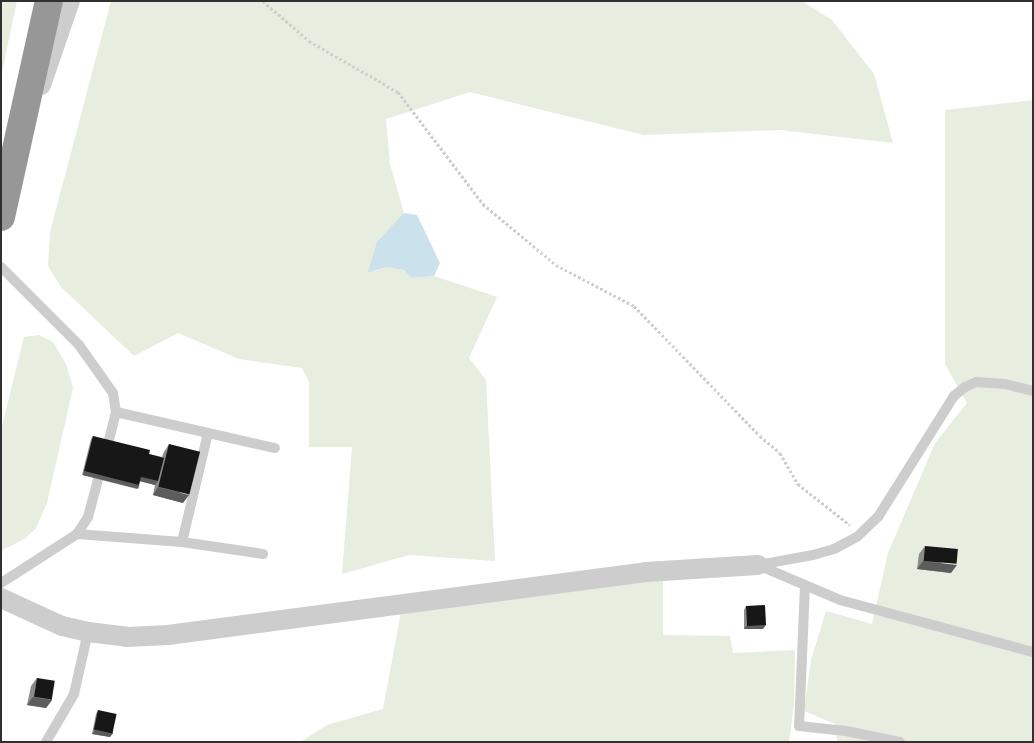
<!DOCTYPE html>
<html>
<head>
<meta charset="utf-8">
<style>
  body { margin:0 }
  #map { position:relative; width:1034px; height:743px; overflow:hidden; background:#fff; font-family:"Nunito Sans",sans-serif }
  div>[style] { position:absolute }
  [style*='--x'] { left:calc(var(--x)*1px); top:calc(var(--y)*1px); width:calc(var(--w)*1px); rotate:calc(var(--a)*1deg) }
  .green>* { inset:0; background:#e7eddf }
  .water>* { inset:0; background:#cbe1ec }
  .path>* { height:3px; margin-top:-1.5px; transform-origin:0; background:repeating-linear-gradient(90deg,#cdcdcd 0 2.5px,transparent 0 5px) }
  .lane>* { height:10px; margin:-5px; padding:0 5px; transform-origin:5px; border-radius:5px; background:#cdcdcd }
  .street>* { height:20px; margin:-10px; padding:0 10px; transform-origin:10px; border-radius:10px; background:#cdcdcd }
  .highway>* { height:28px; margin:-14px; padding:0 14px; transform-origin:14px; border-radius:14px; background:#979797 }
  .wall>* { inset:0; background:#8b8b8b }
  .shaded-wall>* { inset:0; background:#5d5d5d; transform-origin:0 0 }
  .building>* { inset:0; background:#171717; transform-origin:0 0 }
  span { translate:-50% -50%; white-space:nowrap; text-align:center; line-height:1.15; -webkit-text-stroke:5px #fff; paint-order:stroke }
  .frame { position:absolute; inset:0; border:2px solid #303030; pointer-events:none }
</style>
</head>
<body>
<div id="map">
  <div class="green">
    <i style="clip-path:polygon(1px 1px,17px 1px,1px 77px)"></i>
    <i style="clip-path:polygon(111px 1px,802px 1px,832px 20px,874px 74px,893px 143px,780px 130px,644px 135px,470px 92px,386px 119px,390px 164px,404px 213px,398px 220px,374px 271px,387px 267px,404px 270px,411px 278px,434px 276px,497px 297px,469px 358px,486px 380px,495px 561px,409px 555px,342px 574px,352px 447px,309px 447px,309px 382px,302px 368px,239px 359px,178px 333px,134px 356px,61px 287px,48px 266px,50px 232px)"></i>
    <i style="clip-path:polygon(1033px 100px,1033px 742px,837px 742px,835px 724px,804px 711px,811px 660px,826px 611px,872px 624px,888px 553px,935px 443px,967px 403px,945px 364px,945px 110px)"></i>
    <i style="clip-path:polygon(39px 335px,53px 342px,66px 364px,73px 388px,47px 503px,36px 528px,26px 538px,1px 551px,1px 430px,24px 337px)"></i>
    <i style="clip-path:polygon(653px 578px,663px 581px,663px 635px,730px 636px,733px 653px,795px 650px,794px 704px,789px 742px,300px 742px,327px 725px,383px 709px,401px 612px)"></i>
  </div>
  <div class="water">
    <i style="clip-path:polygon(404px 213px,417px 215px,440px 263px,434px 276px,411px 278px,404px 270px,387px 267px,368px 272px,377px 242px)"></i>
  </div>
  <div class="path">
    <i style="--x:263;--y:1;--w:61;--a:41"></i>
    <i style="--x:309;--y:41;--w:103;--a:29.8"></i>
    <i style="--x:398;--y:92;--w:141;--a:52.8"></i>
    <i style="--x:483;--y:204;--w:95;--a:39.9"></i>
    <i style="--x:556;--y:265;--w:88;--a:27.7"></i>
    <i style="--x:634;--y:306;--w:181;--a:45.9"></i>
    <i style="--x:760;--y:436;--w:26;--a:40"></i>
    <i style="--x:780;--y:453;--w:36;--a:60"></i>
    <i style="--x:798;--y:484;--w:66;--a:38.3"></i>
  </div>
  <div class="lane">
    <i style="--x:1;--y:267;--w:110;--a:45"></i>
    <i style="--x:79;--y:345;--w:59;--a:54.7"></i>
    <i style="--x:113;--y:393;--w:19;--a:81"></i>
    <i style="--x:116;--y:412;--w:33;--a:104"></i>
    <i style="--x:116;--y:412;--w:163;--a:12.8"></i>
    <i style="--x:77;--y:534;--w:105;--a:4.4"></i>
    <i style="--x:182;--y:542;--w:82;--a:8.4"></i>
    <i style="--x:182;--y:542;--w:112;--a:-76.6"></i>
    <i style="--x:758;--y:565;--w:56;--a:-10.3"></i>
    <i style="--x:813;--y:555;--w:22;--a:-16"></i>
    <i style="--x:834;--y:549;--w:26;--a:-28"></i>
    <i style="--x:857;--y:537;--w:29;--a:-44"></i>
    <i style="--x:878;--y:517;--w:143;--a:-57.9"></i>
    <i style="--x:954;--y:396;--w:14;--a:-39"></i>
    <i style="--x:965;--y:387;--w:12;--a:-24"></i>
    <i style="--x:976;--y:382;--w:29;--a:4"></i>
    <i style="--x:1005;--y:384;--w:29;--a:14"></i>
    <i style="--x:758;--y:565;--w:89;--a:23.1"></i>
    <i style="--x:840;--y:600;--w:200;--a:15.1"></i>
    <i style="--x:1;--y:583;--w:90;--a:-32.8"></i>
    <i style="--x:77;--y:534;--w:20;--a:-57"></i>
    <i style="--x:88;--y:517;--w:39;--a:-75"></i>
    <i style="--x:805;--y:585;--w:141;--a:92.4"></i>
    <i style="--x:799;--y:726;--w:47;--a:6.1"></i>
    <i style="--x:846;--y:731;--w:55;--a:11.5"></i>
    <i style="--x:46;--y:742;--w:56;--a:-59.7"></i>
    <i style="--x:74;--y:694;--w:64;--a:-77.3"></i>
  </div>
  <div class="street">
    <i style="--x:41;--y:85;--w:89;--a:-71"></i>
    <i style="--x:1;--y:598;--w:67;--a:24.7"></i>
    <i style="--x:62;--y:626;--w:27;--a:13"></i>
    <i style="--x:88;--y:632;--w:39;--a:7"></i>
    <i style="--x:127;--y:637;--w:41;--a:-2.8"></i>
    <i style="--x:168;--y:635;--w:482;--a:-7.5"></i>
    <i style="--x:646;--y:572;--w:112;--a:-3.6"></i>
  </div>
  <div class="highway">
    <i style="--x:1;--y:217;--w:221;--a:-77.5"></i>
  </div>
  <div class="wall">
    <i style="clip-path:polygon(93px 436px,149px 454px,162px 457px,164px 452px,169px 444px,183px 503px,153px 495px,155px 485px,140px 481px,137px 489px,82px 475px,91px 439px)"></i>
    <i style="clip-path:polygon(925px 546px,951px 573px,917px 569px,919px 554px)"></i>
    <i style="clip-path:polygon(746px 606px,763px 629px,744px 629px,744px 610px)"></i>
    <i style="clip-path:polygon(37px 678px,52px 700px,46px 708px,27px 705px,31px 686px)"></i>
    <i style="clip-path:polygon(98px 710px,113px 733px,110px 737px,92px 734px,96px 714px)"></i>
  </div>
  <div class="shaded-wall">
    <i style="left:84px;top:471px;width:57px;height:4px;rotate:14deg"></i>
    <i style="clip-path:polygon(141px 477px,158px 481px,155px 485px,139px 481px)"></i>
    <i style="clip-path:polygon(158px 487px,189px 495px,183px 503px,153px 495px)"></i>
    <i style="clip-path:polygon(923px 561px,957px 565px,951px 573px,917px 569px)"></i>
    <i style="clip-path:polygon(747px 625px,766px 625px,763px 629px,744px 629px)"></i>
    <i style="clip-path:polygon(33px 697px,52px 700px,46px 708px,27px 705px)"></i>
    <i style="clip-path:polygon(95px 730px,113px 733px,110px 737px,92px 734px)"></i>
  </div>
  <div class="building">
    <i style="clip-path:polygon(93px 436px,150px 450px,149px 454px,164px 458px,158px 481px,141px 477px,139px 485px,84px 471px)"></i>
    <i style="left:169px;top:444px;width:32px;height:44px;rotate:14deg"></i>
    <i style="left:925px;top:546px;width:33px;height:15px;rotate:5deg"></i>
    <i style="left:765px;top:605px;width:20px;height:19px;rotate:87deg"></i>
    <i style="left:37px;top:678px;width:18px;height:19px;rotate:9deg"></i>
    <i style="left:98px;top:710px;width:19px;height:20px;rotate:12deg"></i>
  </div>
  <div class="frame"></div>
</div>
</body>
</html>
